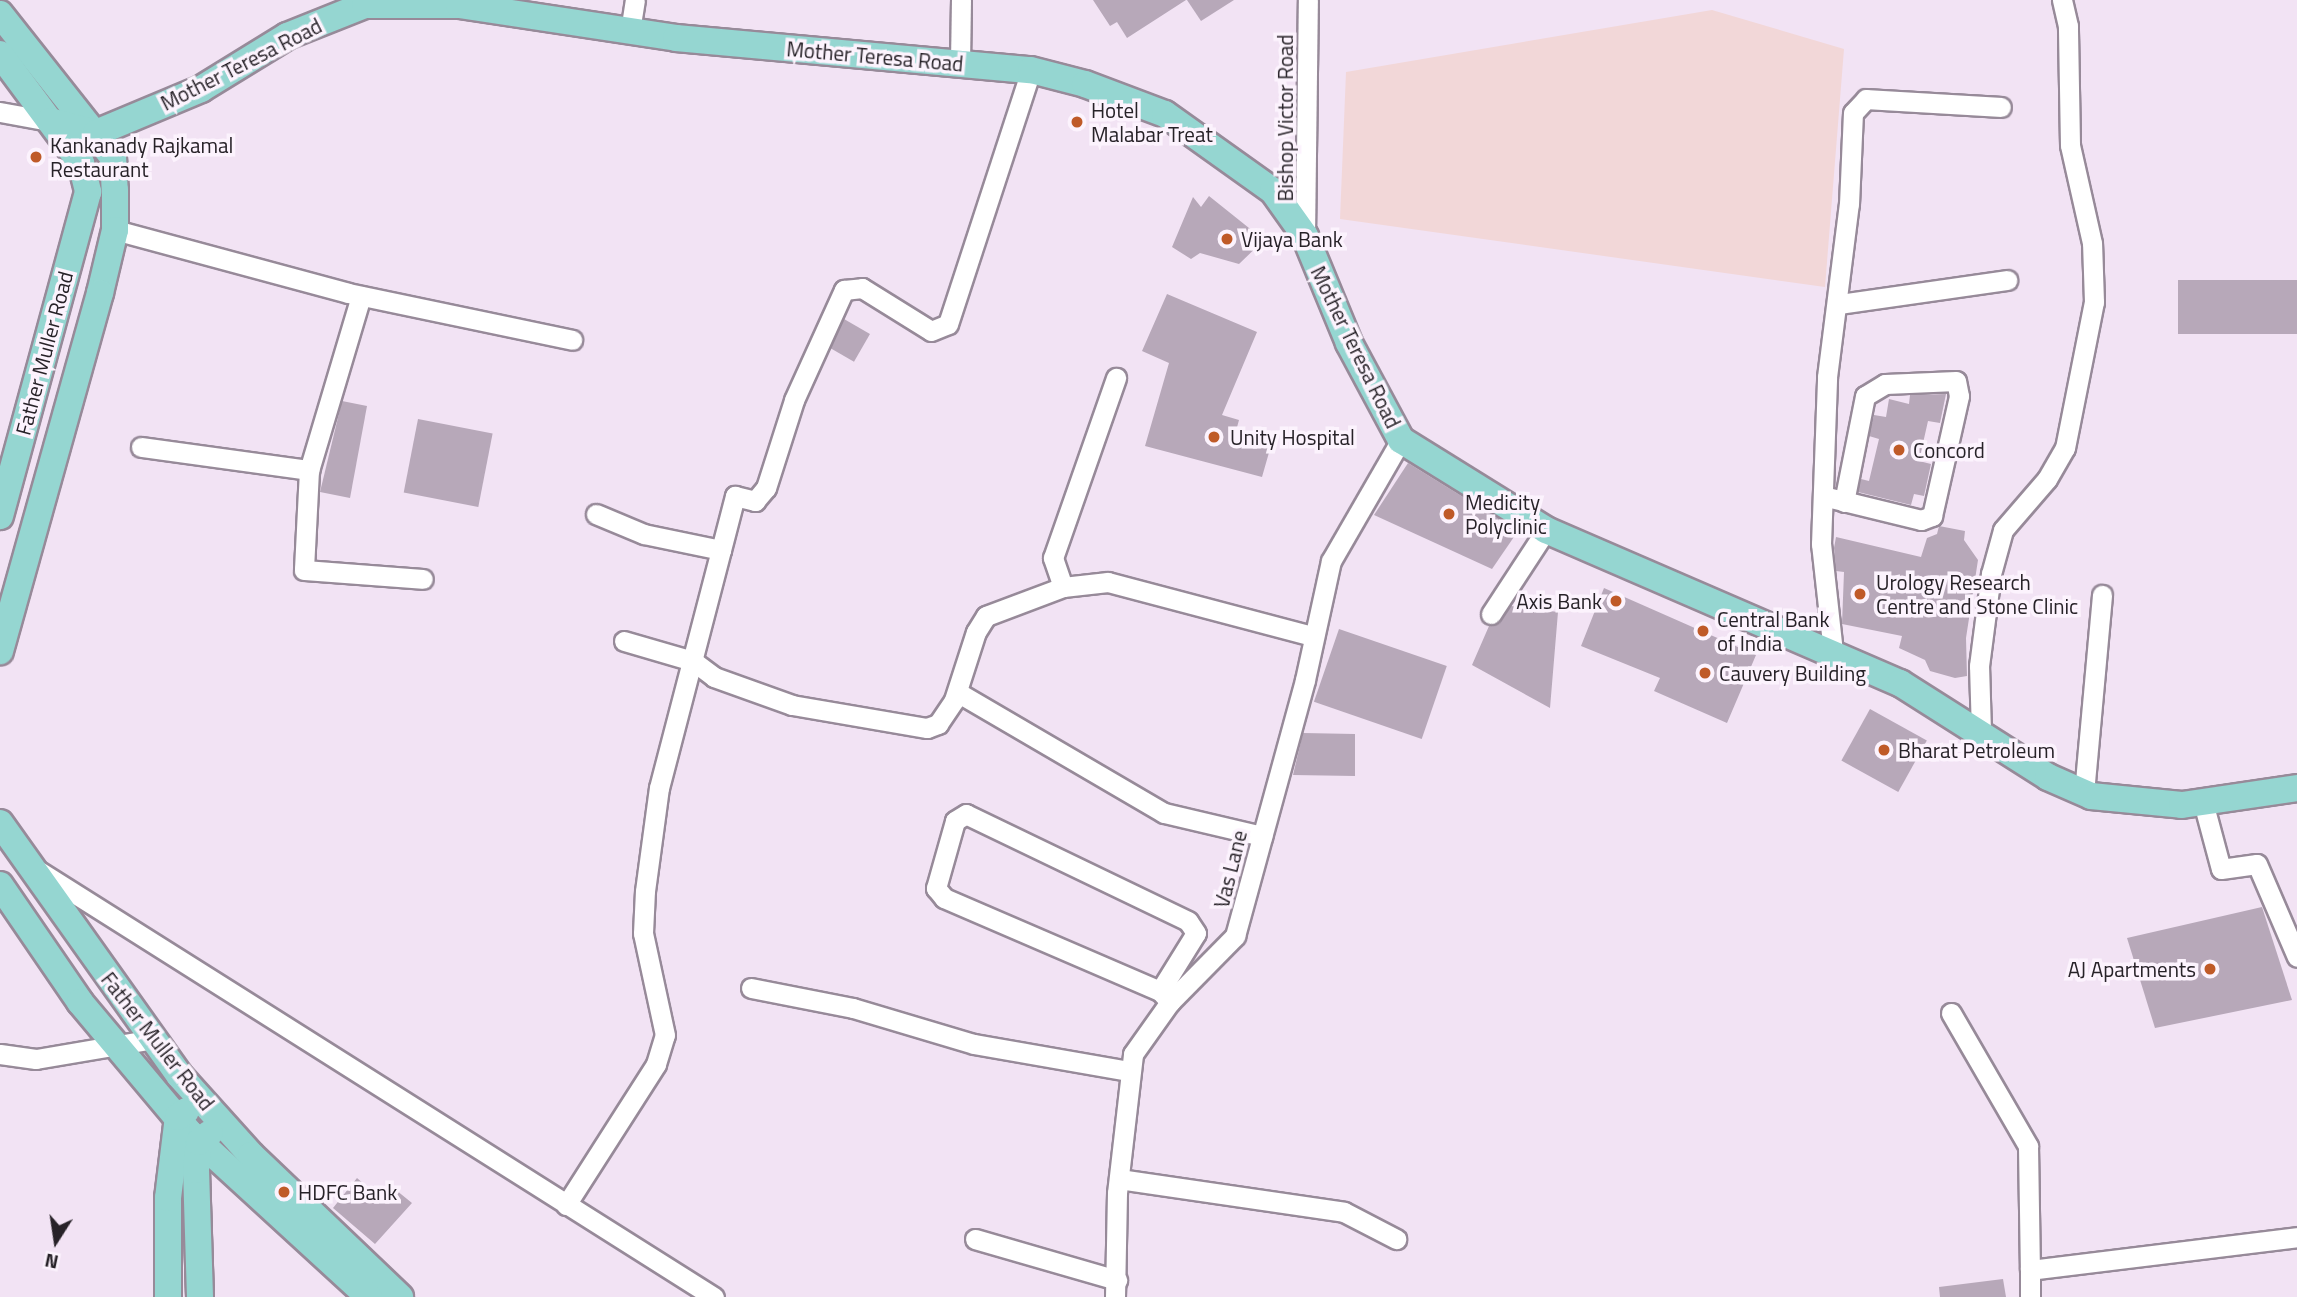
<!DOCTYPE html>
<html>
<head>
<meta charset="utf-8">
<style>
  body { margin:0 }
  #map { position:relative; width:2297px; height:1297px; overflow:hidden; background:#f2e3f4; font-family:"Titillium Web",sans-serif }
  div>[style] { position:absolute }
  [style*='--x'] { left:calc(var(--x)*1px); top:calc(var(--y)*1px); width:calc(var(--w)*1px); rotate:calc(var(--a)*1deg) }
  .industrial>* { inset:0; background:#f2d7d8 }
  .building>* { inset:0; background:#b7a8b9; transform-origin:0 0 }
  .roads { filter:drop-shadow(2px 0 #978a99) drop-shadow(-2px 0 #978a99) drop-shadow(0 2px #978a99) drop-shadow(0 -2px #978a99) }
  .minor>* { height:19px; margin:-9.5px; padding:0 9.5px; transform-origin:9.5px; border-radius:9.5px; background:#fff }
  .major>* { height:26px; margin:-13px; padding:0 13px; transform-origin:13px; border-radius:13px; background:#95d6d1 }
  .dots>* { width:19px; height:19px; translate:-50% -50%; box-sizing:border-box; border:4px solid #fcf3fd; border-radius:50% }
  span { translate:-50% -50%; white-space:nowrap; text-align:center; line-height:1.15; -webkit-text-stroke:7px #fcf3fd; paint-order:stroke }
  .street-label { font-size:21px; color:#272228 }
  .poi-label { font-size:21px; color:#272228 }
  .left { translate:0 -50%; text-align:left }
  .right { translate:-100% -50%; text-align:right }
  .north { position:absolute; left:21px; top:1206px; width:70px; height:70px; -webkit-text-stroke:5px #fcf3fd; paint-order:stroke; rotate:192deg; font-size:19px; font-weight:700; line-height:28px; text-align:center; color:#272228 }
  .north::after { content:''; display:block; margin:auto; width:24px; height:32px; background:#272228; clip-path:polygon(50% 0,100% 100%,50% 72%,0 100%) }
</style>
</head>
<body>
<div id="map">
  <div class="industrial">
    <i style="clip-path:polygon(1712px 10px,1844px 49px,1825px 287px,1340px 219px,1346px 72px)"></i>
  </div>
  <div class="building">
    <i style="clip-path:polygon(1093px 0,1186px 0,1127px 38px,1117px 22px,1110px 26px)"></i>
    <i style="clip-path:polygon(1187px 0,1234px 0,1201px 21px)"></i>
    <i style="clip-path:polygon(1209px 196px,1264px 240px,1239px 264px,1200px 253px,1191px 259px,1172px 247px,1193px 197px,1201px 207px)"></i>
    <i style="left:2297px;top:280px;width:54px;height:119px;rotate:90deg"></i>
    <i style="clip-path:polygon(1167px 294px,1257px 332px,1222px 415px,1239px 420px,1236px 431px,1272px 442px,1262px 477px,1145px 446px,1169px 363px,1142px 351px)"></i>
    <i style="left:844px;top:319px;width:30px;height:32px;rotate:30deg"></i>
    <i style="clip-path:polygon(1946px 394px,1940px 423px,1928px 421px,1919px 461px,1931px 464px,1924px 496px,1914px 494px,1911px 505px,1858px 492px,1861px 479px,1869px 481px,1879px 439px,1869px 436px,1874px 415px,1886px 417px,1889px 399px,1909px 404px,1910px 395px)"></i>
    <i style="clip-path:polygon(342px 401px,367px 406px,350px 498px,320px 492px)"></i>
    <i style="left:418px;top:419px;width:76px;height:75px;rotate:11deg"></i>
    <i style="clip-path:polygon(1408px 463px,1518px 531px,1492px 569px,1374px 515px)"></i>
    <i style="clip-path:polygon(1939px 526px,1965px 531px,1964px 540px,1978px 560px,1966px 638px,1967px 676px,1955px 678px,1930px 671px,1925px 660px,1899px 648px,1902px 636px,1842px 624px,1844px 572px,1836px 571px,1834px 548px,1836px 537px,1921px 557px,1927px 538px,1937px 534px)"></i>
    <i style="clip-path:polygon(1604px 588px,1756px 655px,1727px 723px,1654px 691px,1660px 678px,1581px 646px)"></i>
    <i style="clip-path:polygon(1511px 606px,1558px 612px,1550px 708px,1472px 665px,1489px 626px,1501px 621px)"></i>
    <i style="left:1339px;top:629px;width:114px;height:77px;rotate:19deg"></i>
    <i style="left:1870px;top:709px;width:65px;height:59px;rotate:29deg"></i>
    <i style="clip-path:polygon(1303px 733px,1355px 734px,1355px 776px,1293px 775px)"></i>
    <i style="clip-path:polygon(2262px 907px,2292px 1000px,2155px 1028px,2127px 938px)"></i>
    <i style="clip-path:polygon(357px 1178px,381px 1199px,391px 1186px,412px 1203px,375px 1244px,333px 1208px)"></i>
    <i style="clip-path:polygon(2003px 1279px,2006px 1297px,1940px 1297px,1939px 1287px)"></i>
  </div>
  <div class="roads">
    <div class="minor">
      <i style="--x:630;--y:31;--w:31;--a:-81"></i>
      <i style="--x:960;--y:63;--w:63;--a:-89.1"></i>
      <i style="--x:0;--y:112;--w:51;--a:10.2"></i>
      <i style="--x:115;--y:230;--w:241;--a:15.1"></i>
      <i style="--x:348;--y:293;--w:229;--a:11.8"></i>
      <i style="--x:1305;--y:236;--w:236;--a:-89.3"></i>
      <i style="--x:361;--y:296;--w:182;--a:106.6"></i>
      <i style="--x:309;--y:470;--w:100;--a:92.9"></i>
      <i style="--x:304;--y:570;--w:119;--a:4.3"></i>
      <i style="--x:1839;--y:304;--w:170;--a:-8.1"></i>
      <i style="--x:141;--y:447;--w:170;--a:7.8"></i>
      <i style="--x:1827;--y:497;--w:97;--a:13.7"></i>
      <i style="--x:1921;--y:520;--w:12;--a:-20"></i>
      <i style="--x:1932;--y:516;--w:123;--a:-77.3"></i>
      <i style="--x:1959;--y:396;--w:15;--a:-101"></i>
      <i style="--x:1956;--y:381;--w:71;--a:177.6"></i>
      <i style="--x:1885;--y:384;--w:23;--a:149"></i>
      <i style="--x:1865;--y:396;--w:108;--a:101.2"></i>
      <i style="--x:721;--y:550;--w:56;--a:-75.5"></i>
      <i style="--x:735;--y:496;--w:21;--a:14"></i>
      <i style="--x:755;--y:501;--w:17;--a:-50"></i>
      <i style="--x:766;--y:488;--w:92;--a:-72.3"></i>
      <i style="--x:794;--y:400;--w:121;--a:-65.6"></i>
      <i style="--x:844;--y:290;--w:18;--a:-6"></i>
      <i style="--x:862;--y:288;--w:81;--a:31.9"></i>
      <i style="--x:931;--y:331;--w:18;--a:-22"></i>
      <i style="--x:948;--y:324;--w:267;--a:-71.9"></i>
      <i style="--x:1063;--y:587;--w:31;--a:-109"></i>
      <i style="--x:1053;--y:558;--w:191;--a:-70.7"></i>
      <i style="--x:1491;--y:614;--w:100;--a:-56.8"></i>
      <i style="--x:624;--y:641;--w:72;--a:16.2"></i>
      <i style="--x:693;--y:661;--w:26;--a:37"></i>
      <i style="--x:714;--y:677;--w:83;--a:19.7"></i>
      <i style="--x:792;--y:705;--w:137;--a:9.7"></i>
      <i style="--x:927;--y:728;--w:12;--a:-20"></i>
      <i style="--x:938;--y:724;--w:29;--a:-56"></i>
      <i style="--x:954;--y:700;--w:71;--a:-72.1"></i>
      <i style="--x:976;--y:632;--w:19;--a:-58"></i>
      <i style="--x:986;--y:616;--w:82;--a:-20.6"></i>
      <i style="--x:1063;--y:587;--w:45;--a:-6.3"></i>
      <i style="--x:1108;--y:582;--w:212;--a:14.8"></i>
      <i style="--x:1833;--y:652;--w:109;--a:-96.3"></i>
      <i style="--x:1821;--y:544;--w:167;--a:-87.9"></i>
      <i style="--x:1827;--y:377;--w:174;--a:-82.8"></i>
      <i style="--x:1849;--y:204;--w:91;--a:-87.5"></i>
      <i style="--x:1853;--y:113;--w:19;--a:-47"></i>
      <i style="--x:1866;--y:99;--w:135;--a:3.4"></i>
      <i style="--x:957;--y:692;--w:240;--a:30.3"></i>
      <i style="--x:1164;--y:813;--w:101;--a:13.2"></i>
      <i style="--x:1981;--y:732;--w:66;--a:-91.7"></i>
      <i style="--x:1979;--y:666;--w:93;--a:-82.6"></i>
      <i style="--x:1991;--y:574;--w:46;--a:-74.7"></i>
      <i style="--x:2003;--y:530;--w:67;--a:-49.2"></i>
      <i style="--x:2047;--y:479;--w:36;--a:-60"></i>
      <i style="--x:2065;--y:448;--w:149;--a:-78.8"></i>
      <i style="--x:2094;--y:302;--w:59;--a:-91.9"></i>
      <i style="--x:2092;--y:243;--w:100;--a:-102.7"></i>
      <i style="--x:2070;--y:145;--w:119;--a:-91"></i>
      <i style="--x:2068;--y:26;--w:27;--a:-103"></i>
      <i style="--x:2084;--y:793;--w:199;--a:-84.8"></i>
      <i style="--x:2203;--y:802;--w:69;--a:75"></i>
      <i style="--x:2221;--y:869;--w:36;--a:-8"></i>
      <i style="--x:2257;--y:864;--w:101;--a:66.7"></i>
      <i style="--x:39;--y:871;--w:798;--a:32.26"></i>
      <i style="--x:751;--y:988;--w:104;--a:11.1"></i>
      <i style="--x:853;--y:1008;--w:126;--a:16.6"></i>
      <i style="--x:974;--y:1044;--w:157;--a:9.9"></i>
      <i style="--x:1160;--y:991;--w:68;--a:-58.2"></i>
      <i style="--x:1196;--y:933;--w:14;--a:-124"></i>
      <i style="--x:1188;--y:921;--w:246;--a:-154.3"></i>
      <i style="--x:966;--y:814;--w:13;--a:148"></i>
      <i style="--x:955;--y:821;--w:70;--a:105.8"></i>
      <i style="--x:936;--y:888;--w:13;--a:51"></i>
      <i style="--x:944;--y:898;--w:235;--a:23.3"></i>
      <i style="--x:1160;--y:991;--w:15;--a:48"></i>
      <i style="--x:1951;--y:1013;--w:154;--a:59.9"></i>
      <i style="--x:2028;--y:1146;--w:124;--a:89.1"></i>
      <i style="--x:0;--y:1054;--w:36;--a:8"></i>
      <i style="--x:36;--y:1059;--w:120;--a:-9.6"></i>
      <i style="--x:1119;--y:1179;--w:227;--a:8.3"></i>
      <i style="--x:1344;--y:1212;--w:59;--a:27.4"></i>
      <i style="--x:566;--y:1205;--w:167;--a:-57.4"></i>
      <i style="--x:656;--y:1064;--w:30;--a:-73"></i>
      <i style="--x:665;--y:1035;--w:104;--a:-102.2"></i>
      <i style="--x:643;--y:933;--w:42;--a:-87.3"></i>
      <i style="--x:645;--y:891;--w:104;--a:-82.3"></i>
      <i style="--x:659;--y:788;--w:246;--a:-75.4"></i>
      <i style="--x:721;--y:550;--w:79;--a:-168.3"></i>
      <i style="--x:644;--y:534;--w:52;--a:-157.4"></i>
      <i style="--x:975;--y:1239;--w:148;--a:16.1"></i>
      <i style="--x:1115;--y:1297;--w:104;--a:-88.9"></i>
      <i style="--x:1117;--y:1193;--w:140;--a:-83.4"></i>
      <i style="--x:1133;--y:1054;--w:64;--a:-54.6"></i>
      <i style="--x:1170;--y:1002;--w:93;--a:-45.4"></i>
      <i style="--x:1235;--y:936;--w:265;--a:-74.7"></i>
      <i style="--x:1305;--y:680;--w:122;--a:-77.7"></i>
      <i style="--x:1331;--y:561;--w:140;--a:-60"></i>
      <i style="--x:2030;--y:1297;--w:27;--a:-90"></i>
      <i style="--x:2030;--y:1270;--w:269;--a:-7"></i>
    </div>
    <div class="major">
      <i style="--x:0;--y:14;--w:182;--a:51.7"></i>
      <i style="--x:113;--y:157;--w:33;--a:87"></i>
      <i style="--x:115;--y:190;--w:40;--a:90"></i>
      <i style="--x:115;--y:230;--w:65;--a:103.4"></i>
      <i style="--x:100;--y:293;--w:372;--a:105.6"></i>
      <i style="--x:0;--y:54;--w:136;--a:53.4"></i>
      <i style="--x:81;--y:163;--w:30;--a:76"></i>
      <i style="--x:88;--y:192;--w:336;--a:105.2"></i>
      <i style="--x:50;--y:121;--w:48;--a:14.6"></i>
      <i style="--x:96;--y:133;--w:114;--a:-22.7"></i>
      <i style="--x:201;--y:89;--w:101;--a:-31.6"></i>
      <i style="--x:287;--y:36;--w:84;--a:-21.7"></i>
      <i style="--x:365;--y:5;--w:94;--a:0"></i>
      <i style="--x:459;--y:5;--w:219;--a:8.6"></i>
      <i style="--x:676;--y:38;--w:356;--a:5.2"></i>
      <i style="--x:1031;--y:70;--w:56;--a:14.5"></i>
      <i style="--x:1085;--y:84;--w:85;--a:20.6"></i>
      <i style="--x:1165;--y:114;--w:133;--a:35.5"></i>
      <i style="--x:1273;--y:191;--w:55;--a:54.6"></i>
      <i style="--x:1305;--y:236;--w:116;--a:67.6"></i>
      <i style="--x:1349;--y:343;--w:110;--a:61.8"></i>
      <i style="--x:1401;--y:440;--w:171;--a:31.8"></i>
      <i style="--x:1546;--y:530;--w:386;--a:23.4"></i>
      <i style="--x:1900;--y:683;--w:175;--a:32.4"></i>
      <i style="--x:2048;--y:777;--w:47;--a:23.8"></i>
      <i style="--x:2091;--y:796;--w:91;--a:5.6"></i>
      <i style="--x:2182;--y:805;--w:116;--a:-8.4"></i>
      <i style="--x:0;--y:823;--w:309;--a:54.6"></i>
      <i style="--x:179;--y:1075;--w:108;--a:48"></i>
      <i style="--x:251;--y:1155;--w:206;--a:43.6"></i>
      <i style="--x:0;--y:885;--w:142;--a:55.6"></i>
      <i style="--x:80;--y:1002;--w:171;--a:50"></i>
      <i style="--x:190;--y:1133;--w:243;--a:42.5"></i>
      <i style="--x:168;--y:1297;--w:99;--a:-90"></i>
      <i style="--x:168;--y:1198;--w:82;--a:-83"></i>
      <i style="--x:178;--y:1117;--w:10;--a:-37"></i>
      <i style="--x:200;--y:1297;--w:127;--a:-91.8"></i>
      <i style="--x:196;--y:1170;--w:28;--a:-84"></i>
      <i style="--x:199;--y:1142;--w:14;--a:-39"></i>
    </div>
  </div>
  <div class="dots">
    <i style="left:1077px;top:122px;background:#bf5a28"></i>
    <i style="left:36px;top:157px;background:#bf5a28"></i>
    <i style="left:1227px;top:239px;background:#bf5a28"></i>
    <i style="left:1214px;top:437px;background:#bf5a28"></i>
    <i style="left:1899px;top:450px;background:#bf5a28"></i>
    <i style="left:1449px;top:514px;background:#bf5a28"></i>
    <i style="left:1860px;top:594px;background:#bf5a28"></i>
    <i style="left:1616px;top:601px;background:#bf5a28"></i>
    <i style="left:1703px;top:631px;background:#bf5a28"></i>
    <i style="left:1705px;top:673px;background:#bf5a28"></i>
    <i style="left:1884px;top:750px;background:#bf5a28"></i>
    <i style="left:2210px;top:969px;background:#bf5a28"></i>
    <i style="left:284px;top:1192px;background:#bf5a28"></i>
  </div>
  <div class="street-label">
    <span style="left:875px;top:56px;rotate:5deg">Mother Teresa Road</span>
    <span style="left:241px;top:64px;rotate:-27deg">Mother Teresa Road</span>
    <span style="left:1285px;top:118px;rotate:-90deg">Bishop Victor Road</span>
    <span style="left:1356px;top:347px;rotate:64deg">Mother Teresa Road</span>
    <span style="left:44px;top:353px;rotate:-75deg">Father Muller Road</span>
    <span style="left:1230px;top:869px;rotate:-76deg">Vas Lane</span>
    <span style="left:158px;top:1041px;rotate:52deg">Father Muller Road</span>
  </div>
  <div class="poi-label">
    <span class="left" style="left:1091px;top:122px">Hotel<br>Malabar Treat</span>
    <span class="left" style="left:50px;top:157px">Kankanady Rajkamal<br>Restaurant</span>
    <span class="left" style="left:1241px;top:239px">Vijaya Bank</span>
    <span class="left" style="left:1230px;top:437px">Unity Hospital</span>
    <span class="left" style="left:1913px;top:450px">Concord</span>
    <span class="left" style="left:1465px;top:514px">Medicity<br>Polyclinic</span>
    <span class="left" style="left:1876px;top:594px">Urology Research<br>Centre and Stone Clinic</span>
    <span class="right" style="left:1602px;top:601px">Axis Bank</span>
    <span class="left" style="left:1717px;top:631px">Central Bank<br>of India</span>
    <span class="left" style="left:1719px;top:673px">Cauvery Building</span>
    <span class="left" style="left:1898px;top:750px">Bharat Petroleum</span>
    <span class="right" style="left:2196px;top:969px">AJ Apartments</span>
    <span class="left" style="left:298px;top:1192px">HDFC Bank</span>
  </div>
  <div class="north">N</div>
</div>
</body>
</html>
